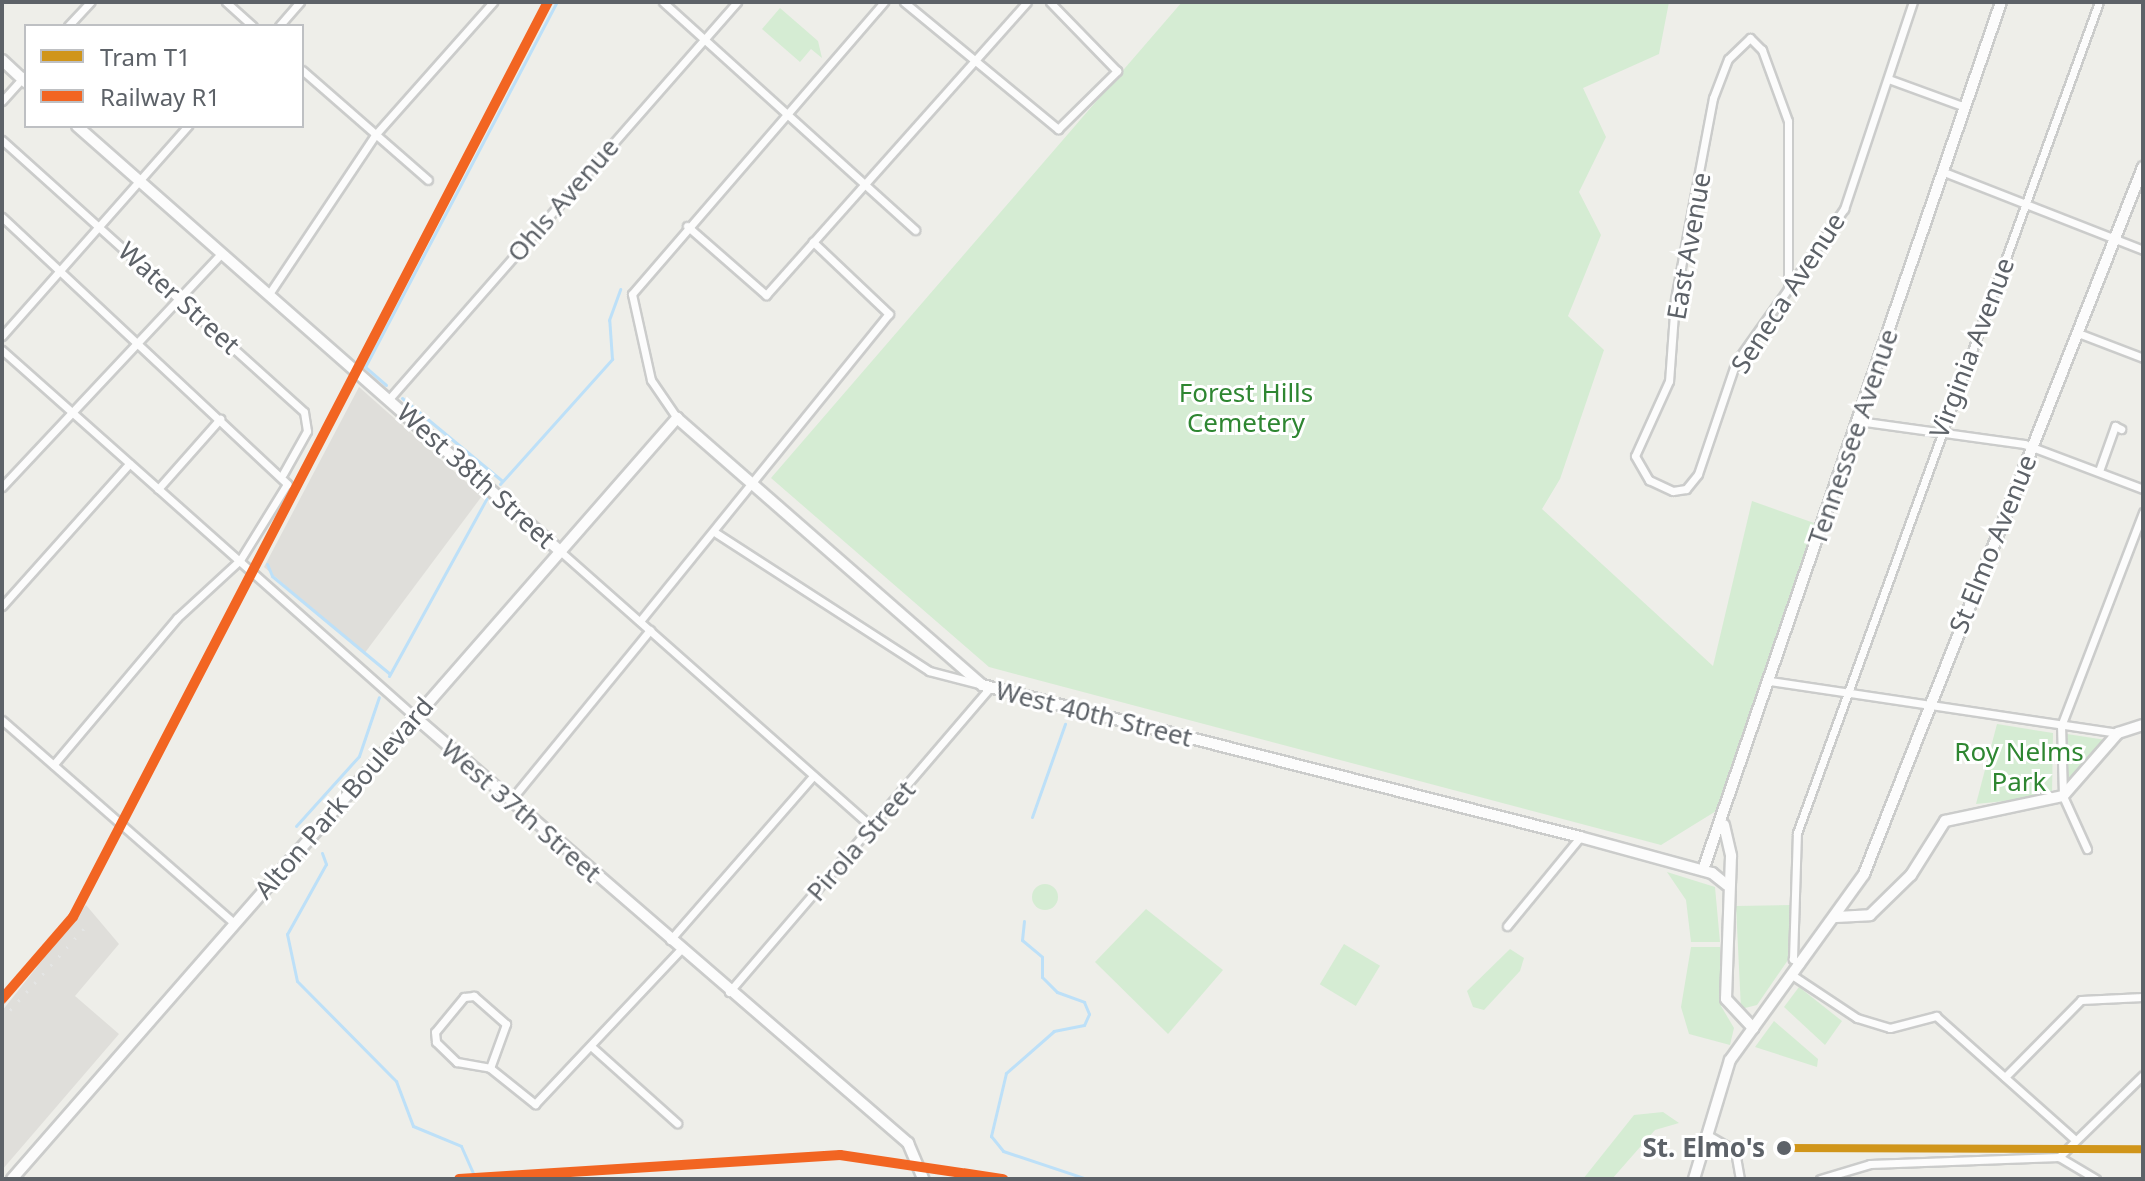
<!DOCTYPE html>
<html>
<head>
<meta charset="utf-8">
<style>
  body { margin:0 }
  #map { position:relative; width:2145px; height:1181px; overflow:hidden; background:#eeeee9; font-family:"Noto Sans",sans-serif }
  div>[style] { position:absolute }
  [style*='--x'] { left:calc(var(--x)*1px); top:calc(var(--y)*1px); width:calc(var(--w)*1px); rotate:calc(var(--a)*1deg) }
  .industrial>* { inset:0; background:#dfdeda }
  .green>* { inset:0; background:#d5ecd3; transform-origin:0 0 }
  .round { border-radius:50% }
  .stream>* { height:3px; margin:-1.5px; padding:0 1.5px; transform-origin:1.5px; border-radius:1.5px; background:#bde0f8 }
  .roads { filter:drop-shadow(2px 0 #cbcccb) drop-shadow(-2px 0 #cbcccb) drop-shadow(0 2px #cbcccb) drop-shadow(0 -2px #cbcccb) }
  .street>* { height:7px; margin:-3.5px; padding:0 3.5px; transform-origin:3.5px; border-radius:3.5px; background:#fcfcfc }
  .secondary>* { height:10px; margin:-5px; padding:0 5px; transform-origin:5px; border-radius:5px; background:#fcfcfc }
  .rail>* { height:3px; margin-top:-1.5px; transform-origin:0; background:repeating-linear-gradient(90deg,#e4e5e4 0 2px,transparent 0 12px) }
  .rail-1>* { height:10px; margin:-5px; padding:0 5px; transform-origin:5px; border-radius:5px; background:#f26522 }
  .tram-1>* { height:8px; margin:-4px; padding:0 4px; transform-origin:4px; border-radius:4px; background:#d0951a }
  .dots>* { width:22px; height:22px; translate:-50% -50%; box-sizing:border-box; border:4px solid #fff; border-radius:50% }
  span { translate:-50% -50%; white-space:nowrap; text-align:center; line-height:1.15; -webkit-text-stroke:6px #fff; paint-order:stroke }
  .street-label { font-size:26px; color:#5d6268 }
  .park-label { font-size:26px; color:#2e8631 }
  .stop-label { font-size:26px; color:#5d6268; font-weight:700 }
  .right { translate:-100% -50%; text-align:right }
  .frame { position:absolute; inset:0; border:4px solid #5d6268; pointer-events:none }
  .legend { position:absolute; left:24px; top:24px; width:280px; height:104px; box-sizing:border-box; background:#fff; border:2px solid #bec0c3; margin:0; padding:10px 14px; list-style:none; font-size:24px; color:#5d6268 }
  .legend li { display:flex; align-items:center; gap:16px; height:40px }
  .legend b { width:40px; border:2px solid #bec0c3 }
</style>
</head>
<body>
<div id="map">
  <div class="industrial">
    <i style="clip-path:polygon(359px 387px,482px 496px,364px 654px,264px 567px)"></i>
    <i style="clip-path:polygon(86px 905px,119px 944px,75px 996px,119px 1034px,2px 1170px,2px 1011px)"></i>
  </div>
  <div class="green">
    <i style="clip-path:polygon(1182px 2px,1669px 2px,1659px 54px,1583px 88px,1606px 137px,1579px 192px,1601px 235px,1568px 316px,1604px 350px,1560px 479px,1542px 509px,1713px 666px,1752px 501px,1814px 523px,1721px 808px,1661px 845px,989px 667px,771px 478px)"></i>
    <i style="clip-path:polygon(780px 8px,818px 41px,822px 58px,811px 49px,800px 62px,762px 29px)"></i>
    <i style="clip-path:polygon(1997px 724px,2053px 733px,2052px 796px,1976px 804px)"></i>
    <i style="clip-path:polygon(2067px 734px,2106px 740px,2070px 786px,2066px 783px)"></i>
    <i style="clip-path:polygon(1667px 872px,1715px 887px,1720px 942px,1691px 942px,1686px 900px)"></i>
    <i class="round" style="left:1032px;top:884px;width:26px;height:26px"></i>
    <i style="clip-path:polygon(1790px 905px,1788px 960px,1757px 1005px,1741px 1009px,1736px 906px)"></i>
    <i style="clip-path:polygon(1146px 909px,1223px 970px,1168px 1034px,1095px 962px)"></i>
    <i style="left:1344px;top:944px;width:42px;height:47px;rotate:31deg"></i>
    <i style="clip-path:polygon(1691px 947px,1720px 947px,1721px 1006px,1734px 1028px,1730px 1045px,1689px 1034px,1681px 1007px)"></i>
    <i style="clip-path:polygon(1510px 949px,1524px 958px,1520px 971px,1484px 1010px,1473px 1007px,1467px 991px)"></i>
    <i style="clip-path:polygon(1799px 987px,1842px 1021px,1825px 1045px,1784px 1007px)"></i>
    <i style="clip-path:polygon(1774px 1021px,1818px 1059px,1817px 1067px,1755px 1047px)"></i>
    <i style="clip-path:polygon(1663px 1112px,1679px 1123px,1655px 1130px,1612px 1179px,1583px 1179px,1634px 1115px)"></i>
  </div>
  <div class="stream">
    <i style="--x:386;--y:385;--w:28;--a:-139"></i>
    <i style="--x:365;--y:367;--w:412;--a:-62.3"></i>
    <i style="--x:402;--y:398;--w:129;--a:39.6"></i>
    <i style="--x:500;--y:484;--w:168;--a:-48.1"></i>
    <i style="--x:612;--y:359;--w:39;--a:-94"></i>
    <i style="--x:609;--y:320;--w:33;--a:-70"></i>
    <i style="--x:267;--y:564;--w:13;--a:67"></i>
    <i style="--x:272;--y:576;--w:153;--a:39.7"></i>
    <i style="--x:389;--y:676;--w:203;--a:-61.2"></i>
    <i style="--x:1032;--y:817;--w:99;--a:-70.5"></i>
    <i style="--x:296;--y:826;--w:94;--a:-48"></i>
    <i style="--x:359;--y:756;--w:62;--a:-71.3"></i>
    <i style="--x:322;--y:853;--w:12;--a:70"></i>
    <i style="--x:326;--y:864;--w:80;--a:119.1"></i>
    <i style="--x:287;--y:934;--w:48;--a:78"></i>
    <i style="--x:297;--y:981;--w:141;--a:45.3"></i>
    <i style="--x:396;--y:1081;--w:48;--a:69.3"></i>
    <i style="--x:413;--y:1126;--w:52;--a:22.6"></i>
    <i style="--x:461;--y:1146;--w:34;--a:66"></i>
    <i style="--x:1024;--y:921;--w:19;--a:96"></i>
    <i style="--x:1022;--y:940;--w:26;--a:40"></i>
    <i style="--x:1042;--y:957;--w:20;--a:90"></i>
    <i style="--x:1042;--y:977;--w:21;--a:45"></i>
    <i style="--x:1057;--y:992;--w:29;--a:20"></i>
    <i style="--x:1084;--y:1002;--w:13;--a:67"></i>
    <i style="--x:1089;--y:1014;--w:12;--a:114"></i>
    <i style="--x:1084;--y:1025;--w:31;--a:169"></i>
    <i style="--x:1054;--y:1031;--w:64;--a:138.8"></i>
    <i style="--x:1006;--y:1073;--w:65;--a:103.4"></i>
    <i style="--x:991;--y:1136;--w:19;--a:51"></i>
    <i style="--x:1003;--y:1151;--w:89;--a:18.4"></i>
  </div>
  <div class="roads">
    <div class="street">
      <i style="--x:226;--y:2;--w:36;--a:42"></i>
      <i style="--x:663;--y:2;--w:340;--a:42.1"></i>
      <i style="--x:904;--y:2;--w:200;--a:39.5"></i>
      <i style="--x:1058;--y:129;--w:83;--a:-44.5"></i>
      <i style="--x:1117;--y:71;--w:96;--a:-134.2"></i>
      <i style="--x:68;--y:26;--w:33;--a:-47"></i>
      <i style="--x:279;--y:26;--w:32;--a:-49"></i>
      <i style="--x:302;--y:70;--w:167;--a:41.1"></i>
      <i style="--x:1891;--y:80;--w:79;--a:20"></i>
      <i style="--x:2;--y:101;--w:36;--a:-48"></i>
      <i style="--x:2;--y:140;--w:406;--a:42"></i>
      <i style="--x:304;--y:412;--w:19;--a:81"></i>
      <i style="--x:307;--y:431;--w:49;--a:119.2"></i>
      <i style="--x:1944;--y:172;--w:214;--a:21.4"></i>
      <i style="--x:2;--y:217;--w:391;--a:43.1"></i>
      <i style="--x:287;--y:484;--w:89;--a:121.7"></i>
      <i style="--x:240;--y:560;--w:86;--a:137.4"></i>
      <i style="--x:177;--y:618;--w:192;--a:130.1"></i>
      <i style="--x:687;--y:226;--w:105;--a:41.1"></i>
      <i style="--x:766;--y:295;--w:392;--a:-48.3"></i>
      <i style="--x:1788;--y:289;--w:168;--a:-90"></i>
      <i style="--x:1788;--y:121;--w:76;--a:-110.1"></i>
      <i style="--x:1762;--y:50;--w:17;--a:-135"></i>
      <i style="--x:1750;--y:38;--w:30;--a:136"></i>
      <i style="--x:1728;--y:59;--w:42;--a:111"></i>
      <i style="--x:1713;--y:98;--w:206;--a:100.7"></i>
      <i style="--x:1675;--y:300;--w:81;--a:94.2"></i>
      <i style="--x:1669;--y:381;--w:82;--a:114.4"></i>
      <i style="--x:1635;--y:456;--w:28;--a:60"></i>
      <i style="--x:1649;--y:480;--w:26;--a:25"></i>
      <i style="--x:1673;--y:491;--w:13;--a:-9"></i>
      <i style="--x:1686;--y:489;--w:19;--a:-51"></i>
      <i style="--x:1698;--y:474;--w:118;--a:-71.3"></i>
      <i style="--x:1736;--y:362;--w:90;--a:-54.5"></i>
      <i style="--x:1788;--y:289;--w:98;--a:-55"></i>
      <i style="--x:1844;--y:209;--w:218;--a:-71.6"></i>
      <i style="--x:269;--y:294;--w:191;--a:-56.3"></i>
      <i style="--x:375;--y:135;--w:178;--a:-48.4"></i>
      <i style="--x:2078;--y:333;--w:70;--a:21"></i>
      <i style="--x:2;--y:336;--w:281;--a:-48.5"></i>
      <i style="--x:2;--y:350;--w:553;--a:41.62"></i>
      <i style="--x:389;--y:399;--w:528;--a:-48.76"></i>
      <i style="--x:677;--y:418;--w:46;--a:-124.4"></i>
      <i style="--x:651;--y:380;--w:88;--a:-102.5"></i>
      <i style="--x:632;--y:294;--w:386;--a:-49.2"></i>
      <i style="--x:1858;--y:421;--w:168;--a:7.9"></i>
      <i style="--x:2024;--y:444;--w:127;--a:20.7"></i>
      <i style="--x:2099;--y:471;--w:48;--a:-70.4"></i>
      <i style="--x:2115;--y:426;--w:7;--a:27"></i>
      <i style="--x:2;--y:487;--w:320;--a:-46.8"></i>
      <i style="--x:158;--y:489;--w:94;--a:-48.5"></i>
      <i style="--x:716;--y:533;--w:254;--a:32.9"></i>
      <i style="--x:929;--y:671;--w:52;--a:14.6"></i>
      <i style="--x:560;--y:551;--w:417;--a:41.5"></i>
      <i style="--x:2;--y:606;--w:191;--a:-48.2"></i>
      <i style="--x:640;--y:621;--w:395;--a:-51"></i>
      <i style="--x:889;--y:314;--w:105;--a:-136.5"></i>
      <i style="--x:1770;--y:681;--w:352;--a:8.5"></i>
      <i style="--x:2;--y:720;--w:308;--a:41.2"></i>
      <i style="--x:510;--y:801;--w:221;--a:-50.7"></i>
      <i style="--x:2087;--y:849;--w:58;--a:-114.4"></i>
      <i style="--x:2063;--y:796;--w:70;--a:-91.6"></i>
      <i style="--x:2061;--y:726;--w:229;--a:-69"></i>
      <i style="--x:1507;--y:926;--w:115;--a:-50.6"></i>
      <i style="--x:670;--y:940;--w:218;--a:-48.9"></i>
      <i style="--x:1800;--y:964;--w:9;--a:-144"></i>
      <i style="--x:1793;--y:959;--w:126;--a:-88.2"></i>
      <i style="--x:1797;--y:833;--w:884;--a:-70.03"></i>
      <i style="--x:1792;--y:975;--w:78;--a:33.5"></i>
      <i style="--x:1857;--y:1018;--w:34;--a:17"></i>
      <i style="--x:1890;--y:1028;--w:48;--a:-14.6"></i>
      <i style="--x:1936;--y:1016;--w:186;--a:41.7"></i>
      <i style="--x:729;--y:992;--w:401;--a:-49.4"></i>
      <i style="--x:593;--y:1048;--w:113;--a:41.8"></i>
      <i style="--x:490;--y:1068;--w:47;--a:-70"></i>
      <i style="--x:506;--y:1024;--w:43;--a:-138.8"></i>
      <i style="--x:474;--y:996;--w:10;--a:174"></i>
      <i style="--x:464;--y:997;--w:45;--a:129.6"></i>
      <i style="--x:435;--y:1032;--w:10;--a:84"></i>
      <i style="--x:436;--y:1042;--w:29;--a:44"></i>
      <i style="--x:457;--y:1062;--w:34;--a:10"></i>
      <i style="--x:490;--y:1068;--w:58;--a:38.7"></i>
      <i style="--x:535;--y:1104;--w:213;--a:-46.7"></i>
      <i style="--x:2005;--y:1077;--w:108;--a:-45.4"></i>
      <i style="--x:2081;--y:1000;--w:62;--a:-2.8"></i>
      <i style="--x:1706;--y:1134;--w:34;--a:30"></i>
      <i style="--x:1735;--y:1151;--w:28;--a:80"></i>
      <i style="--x:2059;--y:1157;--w:43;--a:30.7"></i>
      <i style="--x:1820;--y:1179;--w:52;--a:-16.7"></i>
      <i style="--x:1870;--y:1164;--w:189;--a:-2.1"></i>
      <i style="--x:2059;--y:1157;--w:117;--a:-44.3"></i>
    </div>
    <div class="secondary">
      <i style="--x:2;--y:60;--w:33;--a:43"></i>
      <i style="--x:77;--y:126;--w:643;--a:41.35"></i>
      <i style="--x:415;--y:717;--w:652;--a:40.83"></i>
      <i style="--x:908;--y:1143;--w:39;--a:67"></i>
      <i style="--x:1724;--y:825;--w:32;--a:77"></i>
      <i style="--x:1731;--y:856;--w:143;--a:92"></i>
      <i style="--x:1726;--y:999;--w:40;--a:47"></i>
      <i style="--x:1703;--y:870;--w:918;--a:-71.05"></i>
      <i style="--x:1836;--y:917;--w:34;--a:-3"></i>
      <i style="--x:1870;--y:915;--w:57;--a:-44.3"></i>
      <i style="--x:1911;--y:875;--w:64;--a:-57.8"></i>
      <i style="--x:1945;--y:821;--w:121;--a:-12"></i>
      <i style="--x:2063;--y:796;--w:84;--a:-48.9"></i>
      <i style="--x:2118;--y:733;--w:26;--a:-18"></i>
      <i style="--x:12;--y:1179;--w:1011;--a:-48.85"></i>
      <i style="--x:677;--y:418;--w:405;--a:41.2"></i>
      <i style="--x:982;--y:685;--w:617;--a:14.26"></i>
      <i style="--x:1580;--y:837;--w:137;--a:15.3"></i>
      <i style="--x:1712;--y:873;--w:19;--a:39"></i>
      <i style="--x:1694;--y:1179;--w:124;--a:-73.2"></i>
      <i style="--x:1730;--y:1060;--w:229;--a:-54.2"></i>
      <i style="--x:1864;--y:874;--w:760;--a:-68.46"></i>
    </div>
  </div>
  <div class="rail">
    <i style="--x:2;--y:999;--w:108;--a:-49.1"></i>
    <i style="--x:73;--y:917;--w:1031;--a:-62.57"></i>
    <i style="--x:2;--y:1019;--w:130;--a:-47.8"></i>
    <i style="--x:459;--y:1179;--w:382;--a:-3.6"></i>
    <i style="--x:840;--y:1155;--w:165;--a:8.4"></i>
  </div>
  <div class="rail-1">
    <i style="--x:2;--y:999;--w:108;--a:-49.1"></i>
    <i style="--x:73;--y:917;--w:1031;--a:-62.57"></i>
    <i style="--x:459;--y:1179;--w:382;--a:-3.6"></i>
    <i style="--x:840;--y:1155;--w:165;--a:8.4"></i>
  </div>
  <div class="tram-1">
    <i style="--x:1784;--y:1148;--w:359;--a:0.2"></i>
  </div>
  <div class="dots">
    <i style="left:1784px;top:1148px;background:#5d6268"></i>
  </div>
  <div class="street-label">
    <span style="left:563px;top:200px;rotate:-49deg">Ohls Avenue</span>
    <span style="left:1689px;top:246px;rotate:-80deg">East Avenue</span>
    <span style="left:1788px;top:293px;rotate:-57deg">Seneca Avenue</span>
    <span style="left:179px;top:298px;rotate:42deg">Water Street</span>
    <span style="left:1972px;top:348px;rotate:-69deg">Virginia Avenue</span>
    <span style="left:1853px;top:437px;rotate:-71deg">Tennessee Avenue</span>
    <span style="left:476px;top:476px;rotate:42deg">West 38th Street</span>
    <span style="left:1993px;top:544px;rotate:-68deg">St Elmo Avenue</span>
    <span style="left:1094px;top:714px;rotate:14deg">West 40th Street</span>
    <span style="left:344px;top:798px;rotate:-49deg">Alton Park Boulevard</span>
    <span style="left:521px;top:811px;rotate:41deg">West 37th Street</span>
    <span style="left:861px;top:841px;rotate:-49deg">Pirola Street</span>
  </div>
  <div class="park-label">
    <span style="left:1246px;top:408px">Forest Hills<br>Cemetery</span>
    <span style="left:2019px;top:767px">Roy Nelms<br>Park</span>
  </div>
  <div class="stop-label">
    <span class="right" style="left:1765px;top:1148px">St. Elmo's</span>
  </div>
  <div class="frame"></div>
  <ul class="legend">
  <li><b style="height:10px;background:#d0951a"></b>Tram T1</li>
  <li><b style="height:10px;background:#f26522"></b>Railway R1</li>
  </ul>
</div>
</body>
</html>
